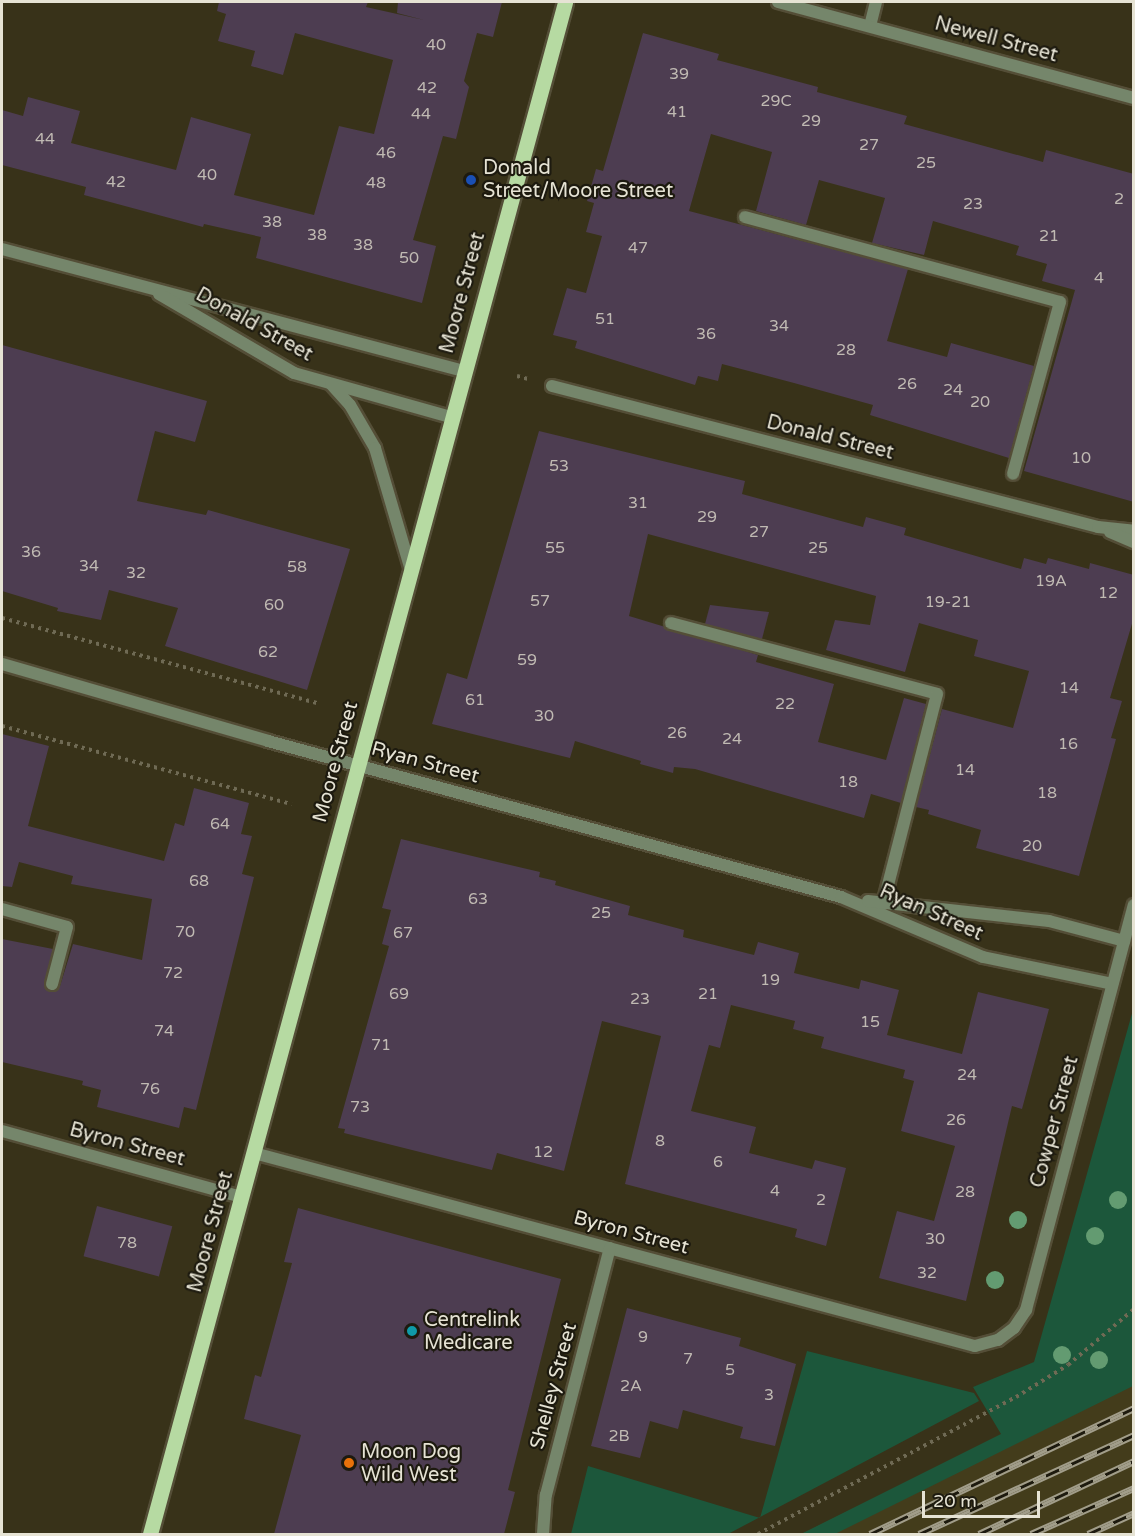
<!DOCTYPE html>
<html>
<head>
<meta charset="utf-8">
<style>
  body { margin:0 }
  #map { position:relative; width:1135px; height:1536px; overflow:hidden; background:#383219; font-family:"Varela Round",sans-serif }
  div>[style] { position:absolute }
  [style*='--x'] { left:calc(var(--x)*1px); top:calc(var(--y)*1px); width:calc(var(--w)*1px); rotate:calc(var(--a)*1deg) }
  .built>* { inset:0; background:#433c1b }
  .green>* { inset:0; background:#1c573b }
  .building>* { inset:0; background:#4d3d51; transform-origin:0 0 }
  .path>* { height:4px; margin-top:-2px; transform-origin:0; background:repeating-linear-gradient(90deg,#6f6a54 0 3px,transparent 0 7.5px) }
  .roads { filter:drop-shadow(2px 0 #544e37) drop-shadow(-2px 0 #544e37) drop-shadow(0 2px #544e37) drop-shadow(0 -2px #544e37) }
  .service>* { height:12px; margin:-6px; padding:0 6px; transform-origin:6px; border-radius:6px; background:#75866b }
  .minor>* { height:12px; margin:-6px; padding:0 6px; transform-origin:6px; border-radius:6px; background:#75866b }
  .tertiary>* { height:12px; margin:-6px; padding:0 6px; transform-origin:6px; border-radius:6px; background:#75866b }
  .primary>* { height:15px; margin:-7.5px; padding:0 7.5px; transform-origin:7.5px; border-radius:7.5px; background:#b6daa2 }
  .rail>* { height:7px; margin-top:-3.5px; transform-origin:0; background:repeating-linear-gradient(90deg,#1d1a0f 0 14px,#a19d8a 0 28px); box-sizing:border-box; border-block:2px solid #a19d8a }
  .trees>* { width:18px; height:18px; margin:-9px; border-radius:50%; background:#639b71 }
  .dots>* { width:16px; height:16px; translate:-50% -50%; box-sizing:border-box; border:3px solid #1d1a0f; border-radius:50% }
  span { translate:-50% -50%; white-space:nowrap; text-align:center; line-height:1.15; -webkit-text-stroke:4.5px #1d1a0f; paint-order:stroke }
  .number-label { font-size:16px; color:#c0bab3 }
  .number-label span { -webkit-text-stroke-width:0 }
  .street-label { font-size:20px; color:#e6e3d4 }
  .poi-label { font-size:20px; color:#e6e3d4 }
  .left { translate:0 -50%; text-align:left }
  .frame { position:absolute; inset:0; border:3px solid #e6e3d4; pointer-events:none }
  .scale { position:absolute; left:922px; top:1491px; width:118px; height:27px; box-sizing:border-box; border:3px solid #e6e3d4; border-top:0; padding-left:8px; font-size:18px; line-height:21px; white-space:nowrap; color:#e6e3d4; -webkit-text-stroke:4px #1d1a0f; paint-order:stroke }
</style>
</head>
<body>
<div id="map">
  <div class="built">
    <i style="clip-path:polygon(1133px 1371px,1133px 1534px,801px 1534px)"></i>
  </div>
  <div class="green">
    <i style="clip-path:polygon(1133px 1010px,1133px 1386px,835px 1534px,801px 1534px,1001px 1434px,973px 1387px,1034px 1362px)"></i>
    <i style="clip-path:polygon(807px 1351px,974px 1393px,979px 1401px,728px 1534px,571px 1534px,588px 1466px,760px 1518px)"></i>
  </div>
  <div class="building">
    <i style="clip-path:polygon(219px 2px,368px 2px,366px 7px,424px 20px,397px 13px,398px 2px,502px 2px,493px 37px,477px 33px,464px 81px,469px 87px,456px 139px,443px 136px,413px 240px,436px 246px,422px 303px,256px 258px,261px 237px,204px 224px,203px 227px,84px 195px,86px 187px,2px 165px,2px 110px,23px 116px,28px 97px,80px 111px,71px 143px,176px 170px,191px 117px,251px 134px,234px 195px,314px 215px,339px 126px,374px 134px,393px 60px,295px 33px,283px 75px,251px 66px,255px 51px,218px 41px,226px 14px,217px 11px)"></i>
    <i style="clip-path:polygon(643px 33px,719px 54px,717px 60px,818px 87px,817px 92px,907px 116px,904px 124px,1043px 162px,1046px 150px,1134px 174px,1134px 502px,1024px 471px,1075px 290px,1042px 281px,1047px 264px,1016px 255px,1019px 246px,933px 221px,924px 255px,872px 243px,885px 198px,819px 180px,806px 225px,756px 211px,772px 152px,711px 134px,689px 211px,908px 269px,887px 341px,947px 357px,951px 343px,1034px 366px,1009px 458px,870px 415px,873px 405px,794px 383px,722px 364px,718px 381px,698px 376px,695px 385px,575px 348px,577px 341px,553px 335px,567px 288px,586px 293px,602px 236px,586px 232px,594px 203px,587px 201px,596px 169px,603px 171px)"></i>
    <i style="clip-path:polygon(2px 345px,207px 401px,195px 442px,155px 431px,137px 501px,206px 515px,208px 510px,350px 549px,307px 690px,165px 646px,178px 608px,109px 590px,101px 620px,57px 611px,58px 608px,2px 591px)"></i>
    <i style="clip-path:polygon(539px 431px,745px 481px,742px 494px,863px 527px,866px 517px,906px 528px,904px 535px,1021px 569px,1024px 558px,1046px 564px,1048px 558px,1089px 569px,1090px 563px,1134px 575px,1134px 617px,1110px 698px,1122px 701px,1111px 738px,1116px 739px,1079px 876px,976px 848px,981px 830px,928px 814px,929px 810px,916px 807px,942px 709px,1013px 728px,1029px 671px,974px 656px,978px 640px,919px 623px,905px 672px,826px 650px,835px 620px,870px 625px,876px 596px,648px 534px,629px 616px,758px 655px,756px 662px,834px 684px,818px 742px,886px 760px,904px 698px,926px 704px,901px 803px,871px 794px,864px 818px,695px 769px,674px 767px,673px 773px,640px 764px,641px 761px,575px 741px,570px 758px,432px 724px,447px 673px,467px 679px)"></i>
    <i style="clip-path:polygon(710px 605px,769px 612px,762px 639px,705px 624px)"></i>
    <i style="clip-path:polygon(2px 734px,49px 746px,28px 826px,164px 861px,175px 823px,184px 826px,194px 788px,249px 803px,241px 834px,252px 836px,242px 874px,254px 877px,196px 1110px,184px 1107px,179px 1128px,97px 1107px,101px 1090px,82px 1085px,83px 1081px,2px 1062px,2px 939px,53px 949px,44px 986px,54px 992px,60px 986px,73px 944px,142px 960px,152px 899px,71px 884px,73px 876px,19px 862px,12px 887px,2px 886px)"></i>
    <i style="clip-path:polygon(401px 839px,540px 872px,539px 877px,556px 881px,555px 885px,630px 906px,628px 915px,684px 930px,683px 937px,754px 955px,758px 942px,799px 953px,794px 973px,859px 989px,861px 980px,899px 990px,887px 1035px,962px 1054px,978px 992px,1049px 1009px,1022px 1109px,1012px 1106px,966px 1301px,879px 1278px,897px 1211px,934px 1221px,955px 1146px,901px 1131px,914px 1081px,903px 1078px,905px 1070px,821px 1048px,824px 1037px,793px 1029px,795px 1021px,731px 1005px,720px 1048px,709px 1045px,691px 1111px,756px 1127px,749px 1153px,812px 1169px,815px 1160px,846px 1168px,826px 1246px,795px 1237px,797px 1229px,625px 1184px,661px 1036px,602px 1021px,564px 1171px,497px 1153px,492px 1170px,344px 1133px,345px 1129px,338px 1128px,389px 946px,382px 944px,391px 910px,382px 908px)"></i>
    <i style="left:97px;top:1206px;width:78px;height:52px;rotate:15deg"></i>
    <i style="clip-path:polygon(298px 1208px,561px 1279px,508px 1490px,515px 1492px,504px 1534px,274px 1534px,301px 1435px,244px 1419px,255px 1375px,261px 1377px,292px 1263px,284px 1262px)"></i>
    <i style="clip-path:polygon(627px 1308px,741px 1338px,739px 1346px,796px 1364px,775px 1446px,740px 1438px,743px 1427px,683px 1410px,678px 1429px,650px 1421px,640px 1458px,591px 1446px)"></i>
  </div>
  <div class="path">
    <i style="--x:517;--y:376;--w:11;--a:15"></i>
    <i style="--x:2;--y:618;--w:329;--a:15.1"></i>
    <i style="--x:2;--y:726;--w:300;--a:15.1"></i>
    <i style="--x:758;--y:1534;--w:292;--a:-28"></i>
    <i style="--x:1016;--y:1397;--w:61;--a:-31.6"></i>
    <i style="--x:1068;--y:1365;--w:87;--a:-40.3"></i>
  </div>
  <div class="roads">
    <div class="service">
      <i style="--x:870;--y:26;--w:25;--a:-76"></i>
      <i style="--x:745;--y:217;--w:326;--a:15.1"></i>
      <i style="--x:1060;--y:302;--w:178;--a:105.3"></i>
      <i style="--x:671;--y:623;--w:275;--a:14.9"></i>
      <i style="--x:937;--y:694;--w:217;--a:104.4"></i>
      <i style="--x:2;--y:909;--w:67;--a:15.5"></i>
      <i style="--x:67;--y:927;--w:59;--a:104.7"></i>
    </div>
    <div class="minor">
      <i style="--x:778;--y:2;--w:369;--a:15.1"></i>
      <i style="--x:552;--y:386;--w:564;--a:14.48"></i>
      <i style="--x:1098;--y:527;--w:36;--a:6"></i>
      <i style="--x:1110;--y:532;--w:26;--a:23"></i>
      <i style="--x:2;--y:664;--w:277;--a:16.1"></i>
      <i style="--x:268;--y:741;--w:594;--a:15.23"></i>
      <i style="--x:841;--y:897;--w:154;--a:22.9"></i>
      <i style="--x:983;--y:957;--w:132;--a:11.8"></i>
      <i style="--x:868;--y:901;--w:182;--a:6.3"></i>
      <i style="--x:1049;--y:921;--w:78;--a:14.9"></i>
      <i style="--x:2;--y:1131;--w:249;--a:15.4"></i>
      <i style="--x:254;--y:1153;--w:746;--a:14.99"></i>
      <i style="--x:975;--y:1346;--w:24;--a:-15"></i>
      <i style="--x:998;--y:1340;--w:20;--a:-37"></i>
      <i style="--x:1014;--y:1328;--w:22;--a:-56"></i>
      <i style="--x:1026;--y:1310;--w:419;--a:-75.1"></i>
      <i style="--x:543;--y:1534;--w:39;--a:-86"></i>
      <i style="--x:546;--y:1495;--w:255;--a:-75.5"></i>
    </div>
    <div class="tertiary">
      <i style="--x:2;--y:249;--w:478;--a:14.8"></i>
      <i style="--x:159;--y:294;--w:156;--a:30.3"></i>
      <i style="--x:294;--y:373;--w:163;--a:15.7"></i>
      <i style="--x:331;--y:384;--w:28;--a:48"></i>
      <i style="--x:350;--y:405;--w:50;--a:59.8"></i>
      <i style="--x:375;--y:448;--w:127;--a:73.6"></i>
    </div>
    <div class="primary">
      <i style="--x:150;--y:1534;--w:1587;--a:-74.84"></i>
    </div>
  </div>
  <div class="rail">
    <i style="--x:870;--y:1534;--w:293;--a:-25.5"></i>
    <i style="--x:919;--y:1534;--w:237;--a:-24.7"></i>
    <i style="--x:979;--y:1534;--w:171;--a:-25.2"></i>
    <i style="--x:1031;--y:1534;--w:113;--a:-24.1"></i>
    <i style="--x:1088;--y:1534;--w:51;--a:-24.5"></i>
  </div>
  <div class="trees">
    <i style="left:1118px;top:1200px"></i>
    <i style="left:1018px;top:1220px"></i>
    <i style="left:1095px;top:1236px"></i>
    <i style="left:995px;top:1280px"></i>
    <i style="left:1062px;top:1355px"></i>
    <i style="left:1099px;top:1360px"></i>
  </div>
  <div class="dots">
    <i style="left:471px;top:180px;background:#1a4fb4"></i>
    <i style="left:412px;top:1331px;background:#0f9aa8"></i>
    <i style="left:349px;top:1463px;background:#e8710a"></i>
  </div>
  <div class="number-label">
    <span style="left:436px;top:45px">40</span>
    <span style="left:679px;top:74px">39</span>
    <span style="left:427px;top:88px">42</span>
    <span style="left:776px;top:101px">29C</span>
    <span style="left:677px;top:112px">41</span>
    <span style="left:421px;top:114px">44</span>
    <span style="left:811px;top:121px">29</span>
    <span style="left:45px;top:139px">44</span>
    <span style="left:869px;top:145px">27</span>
    <span style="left:386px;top:153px">46</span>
    <span style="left:926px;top:163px">25</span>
    <span style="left:207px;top:175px">40</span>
    <span style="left:116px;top:182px">42</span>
    <span style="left:376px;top:183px">48</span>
    <span style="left:1119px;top:199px">2</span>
    <span style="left:973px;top:204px">23</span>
    <span style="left:272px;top:222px">38</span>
    <span style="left:317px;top:235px">38</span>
    <span style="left:1049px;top:236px">21</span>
    <span style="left:363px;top:245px">38</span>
    <span style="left:638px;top:248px">47</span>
    <span style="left:409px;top:258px">50</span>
    <span style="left:1099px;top:278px">4</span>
    <span style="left:605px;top:319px">51</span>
    <span style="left:779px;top:326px">34</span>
    <span style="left:706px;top:334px">36</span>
    <span style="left:846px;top:350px">28</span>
    <span style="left:907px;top:384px">26</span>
    <span style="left:953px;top:390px">24</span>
    <span style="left:980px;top:402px">20</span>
    <span style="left:1081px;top:458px">10</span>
    <span style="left:559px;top:466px">53</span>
    <span style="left:638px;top:503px">31</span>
    <span style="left:707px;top:517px">29</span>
    <span style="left:759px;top:532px">27</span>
    <span style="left:555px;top:548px">55</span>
    <span style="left:818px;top:548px">25</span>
    <span style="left:31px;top:552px">36</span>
    <span style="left:89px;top:566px">34</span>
    <span style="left:297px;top:567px">58</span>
    <span style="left:136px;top:573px">32</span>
    <span style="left:1051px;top:581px">19A</span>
    <span style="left:1108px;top:593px">12</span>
    <span style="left:540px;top:601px">57</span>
    <span style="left:948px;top:602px">19-21</span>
    <span style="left:274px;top:605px">60</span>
    <span style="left:268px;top:652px">62</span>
    <span style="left:527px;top:660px">59</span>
    <span style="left:1069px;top:688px">14</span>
    <span style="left:475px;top:700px">61</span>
    <span style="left:785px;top:704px">22</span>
    <span style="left:544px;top:716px">30</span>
    <span style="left:677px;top:733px">26</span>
    <span style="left:732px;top:739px">24</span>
    <span style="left:1068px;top:744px">16</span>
    <span style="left:965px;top:770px">14</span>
    <span style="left:848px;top:782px">18</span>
    <span style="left:1047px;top:793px">18</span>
    <span style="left:220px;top:824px">64</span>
    <span style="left:1032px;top:846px">20</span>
    <span style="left:199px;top:881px">68</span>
    <span style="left:478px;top:899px">63</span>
    <span style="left:601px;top:913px">25</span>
    <span style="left:185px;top:932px">70</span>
    <span style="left:403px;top:933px">67</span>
    <span style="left:173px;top:973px">72</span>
    <span style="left:770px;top:980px">19</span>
    <span style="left:399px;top:994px">69</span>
    <span style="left:708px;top:994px">21</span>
    <span style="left:640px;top:999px">23</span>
    <span style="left:870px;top:1022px">15</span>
    <span style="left:164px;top:1031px">74</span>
    <span style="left:381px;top:1045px">71</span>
    <span style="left:967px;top:1075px">24</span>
    <span style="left:150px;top:1089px">76</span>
    <span style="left:360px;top:1107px">73</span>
    <span style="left:956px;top:1120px">26</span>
    <span style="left:660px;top:1141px">8</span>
    <span style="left:543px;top:1152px">12</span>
    <span style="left:718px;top:1162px">6</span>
    <span style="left:775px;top:1191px">4</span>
    <span style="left:965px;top:1192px">28</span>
    <span style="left:821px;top:1200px">2</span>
    <span style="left:935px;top:1239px">30</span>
    <span style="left:127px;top:1243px">78</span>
    <span style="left:927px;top:1273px">32</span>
    <span style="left:643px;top:1337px">9</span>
    <span style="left:688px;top:1359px">7</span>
    <span style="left:730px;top:1370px">5</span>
    <span style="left:631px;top:1386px">2A</span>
    <span style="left:769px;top:1395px">3</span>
    <span style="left:619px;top:1436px">2B</span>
  </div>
  <div class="street-label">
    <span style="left:996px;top:40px;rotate:15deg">Newell Street</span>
    <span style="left:463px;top:293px;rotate:-75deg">Moore Street</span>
    <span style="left:254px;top:325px;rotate:29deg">Donald Street</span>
    <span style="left:830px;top:438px;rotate:14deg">Donald Street</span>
    <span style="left:336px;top:762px;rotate:-75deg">Moore Street</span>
    <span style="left:425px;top:763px;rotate:15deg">Ryan Street</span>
    <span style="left:931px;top:913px;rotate:24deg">Ryan Street</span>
    <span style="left:1055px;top:1122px;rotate:-75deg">Cowper Street</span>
    <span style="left:127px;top:1145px;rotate:15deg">Byron Street</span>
    <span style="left:211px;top:1232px;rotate:-75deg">Moore Street</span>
    <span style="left:631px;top:1233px;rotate:15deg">Byron Street</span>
    <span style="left:554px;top:1386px;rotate:-75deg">Shelley Street</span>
  </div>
  <div class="poi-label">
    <span class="left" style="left:483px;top:180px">Donald<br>Street/Moore Street</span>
    <span class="left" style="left:424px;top:1332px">Centrelink<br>Medicare</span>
    <span class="left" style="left:361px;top:1464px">Moon Dog<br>Wild West</span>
  </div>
  <div class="frame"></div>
  <div class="scale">20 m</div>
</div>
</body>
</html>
